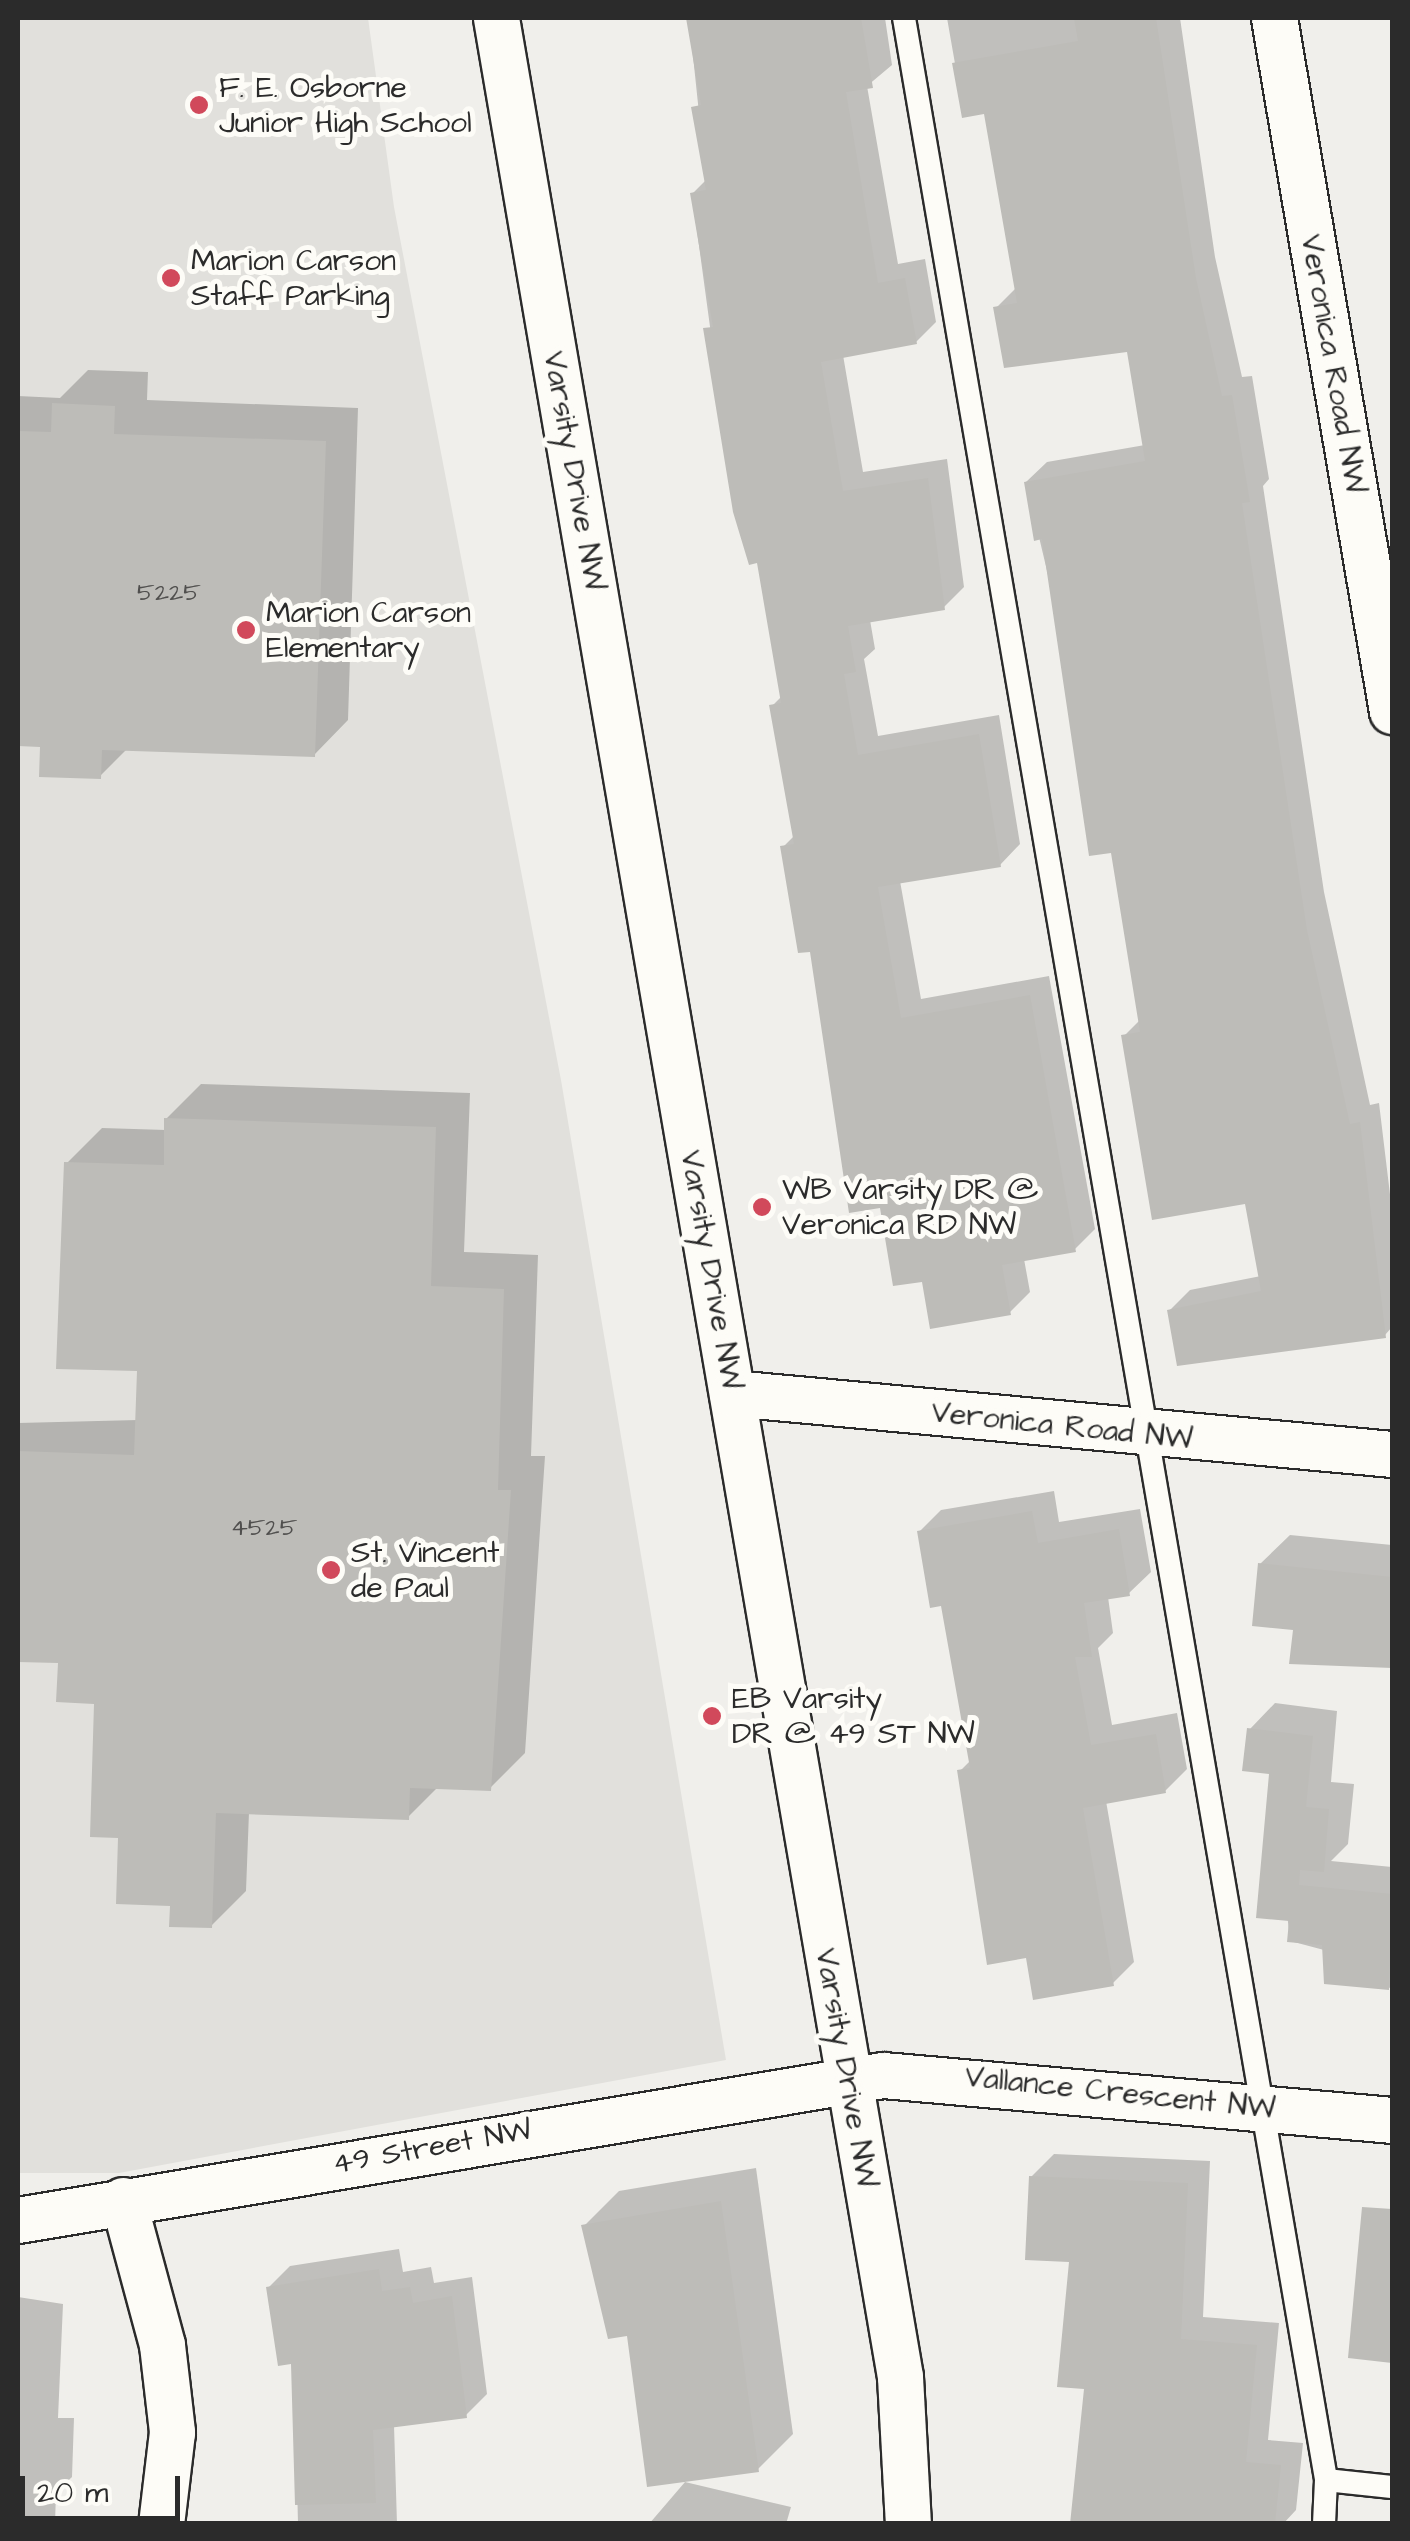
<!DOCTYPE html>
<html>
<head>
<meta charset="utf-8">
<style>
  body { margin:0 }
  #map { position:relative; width:1410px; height:2541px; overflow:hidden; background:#f0efeb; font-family:"Architects Daughter",sans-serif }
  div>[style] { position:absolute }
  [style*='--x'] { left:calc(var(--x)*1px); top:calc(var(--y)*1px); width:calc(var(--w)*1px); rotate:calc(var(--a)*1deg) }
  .built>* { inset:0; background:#e1e0dc }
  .shadow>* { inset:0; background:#0003 }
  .building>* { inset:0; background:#bdbcb8 }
  .roads { filter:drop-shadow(2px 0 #2b2b2b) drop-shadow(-2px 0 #2b2b2b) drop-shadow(0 2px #2b2b2b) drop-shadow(0 -2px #2b2b2b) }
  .lane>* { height:22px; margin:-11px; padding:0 11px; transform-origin:11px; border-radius:11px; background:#fdfcf7 }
  .street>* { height:45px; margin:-22.5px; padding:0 22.5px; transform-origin:22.5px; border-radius:22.5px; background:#fdfcf7 }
  .dots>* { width:28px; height:28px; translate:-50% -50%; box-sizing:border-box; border:5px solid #fdfcf7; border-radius:50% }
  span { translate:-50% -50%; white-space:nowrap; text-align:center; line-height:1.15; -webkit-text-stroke:10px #fdfcf7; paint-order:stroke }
  .number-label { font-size:25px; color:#504f4e }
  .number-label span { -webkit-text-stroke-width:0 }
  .poi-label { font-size:30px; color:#2b2b2b }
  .left { translate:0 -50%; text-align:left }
  .street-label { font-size:30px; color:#2b2b2b }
  .frame { position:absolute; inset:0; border:20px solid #2b2b2b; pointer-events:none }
  .scale { position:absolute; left:20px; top:2476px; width:160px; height:45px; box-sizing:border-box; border:5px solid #2b2b2b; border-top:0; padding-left:12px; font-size:30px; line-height:35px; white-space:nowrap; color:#2b2b2b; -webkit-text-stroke:8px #fdfcf7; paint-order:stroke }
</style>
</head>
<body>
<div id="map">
  <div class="built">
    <i style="clip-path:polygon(18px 18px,368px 18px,394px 207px,561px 1080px,726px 2060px,119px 2173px,18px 2173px)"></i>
  </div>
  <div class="shadow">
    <i style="clip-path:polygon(689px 18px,885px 18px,892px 65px,867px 86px,898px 264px,925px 259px,936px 322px,916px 342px,843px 355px,863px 472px,947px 459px,964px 587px,944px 607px,870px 620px,875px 649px,864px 659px,878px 736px,999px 715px,1020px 844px,1000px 865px,900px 881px,921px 999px,1049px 976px,1095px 1229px,1075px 1249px,1024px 1259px,1030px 1292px,1009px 1313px,924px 1279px,882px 1205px,783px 847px,795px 835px,772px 706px,782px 696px,759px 560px,735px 511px,692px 194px,706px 180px)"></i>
    <i style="clip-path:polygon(947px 18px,1180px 18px,1215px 257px,1242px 377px,1252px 376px,1269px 479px,1263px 486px,1324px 892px,1370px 1105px,1379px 1103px,1392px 1211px,1392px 1327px,1385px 1335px,1170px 1310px,1190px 1290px,1261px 1276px,1247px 1201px,1124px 1036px,1140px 1020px,1113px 850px,1026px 482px,1047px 462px,1145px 445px,1129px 349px,996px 308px,1017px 287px,986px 111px,964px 115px)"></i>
    <i style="clip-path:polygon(88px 370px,148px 372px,147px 400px,358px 408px,348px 720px,314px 755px,128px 748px,100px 776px,42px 744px,18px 744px,18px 396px,60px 398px)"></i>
    <i style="clip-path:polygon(201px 1084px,470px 1093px,464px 1252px,538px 1255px,531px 1456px,545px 1456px,525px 1753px,490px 1788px,439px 1786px,408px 1817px,249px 1812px,246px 1891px,211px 1926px,173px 1904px,121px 1836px,97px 1701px,60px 1661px,18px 1659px,18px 1423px,138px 1420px,140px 1368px,67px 1163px,102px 1128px,166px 1130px,166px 1119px)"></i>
    <i style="clip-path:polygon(1054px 1491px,1059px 1522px,1140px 1509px,1151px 1572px,1129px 1593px,1108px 1597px,1113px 1633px,1098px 1648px,1112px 1725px,1177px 1713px,1187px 1769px,1165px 1791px,1106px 1801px,1134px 1962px,1113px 1983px,1028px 1955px,960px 1771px,971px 1760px,943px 1603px,919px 1532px,941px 1510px)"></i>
    <i style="clip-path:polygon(1290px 1535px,1392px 1545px,1392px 1665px,1292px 1662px,1295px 1628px,1260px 1564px)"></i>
    <i style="clip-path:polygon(1275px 1703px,1337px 1711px,1331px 1782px,1354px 1784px,1348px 1844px,1331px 1861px,1392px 1867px,1392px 1988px,1326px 1982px,1324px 1950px,1290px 1941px,1272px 1772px,1250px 1729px)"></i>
    <i style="clip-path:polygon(1054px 2154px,1210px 2161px,1203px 2317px,1279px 2323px,1268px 2440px,1303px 2443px,1296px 2510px,1283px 2524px,1072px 2524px,1087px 2387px,1072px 2259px,1031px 2177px)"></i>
    <i style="clip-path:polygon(756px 2168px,793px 2434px,758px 2469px,584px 2226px,619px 2191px)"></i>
    <i style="clip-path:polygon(399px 2249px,403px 2272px,431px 2267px,434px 2283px,472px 2277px,487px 2394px,466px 2415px,394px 2425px,397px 2524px,298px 2524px,294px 2361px,268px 2288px,290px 2266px)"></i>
    <i style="clip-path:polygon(1382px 2250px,1392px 2251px,1392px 2360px,1350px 2356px)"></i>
    <i style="clip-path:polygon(18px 2297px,63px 2304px,58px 2418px,74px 2418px,72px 2477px,56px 2492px,55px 2524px,18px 2524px)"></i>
    <i style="clip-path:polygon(685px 2482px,791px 2507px,786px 2524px,649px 2524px)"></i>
  </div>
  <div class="building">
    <i style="clip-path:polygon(686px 18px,861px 18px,873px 88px,846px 92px,878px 283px,905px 278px,917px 344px,821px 362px,843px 491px,928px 478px,945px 610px,848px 626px,856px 672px,844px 674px,858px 755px,979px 734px,1001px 867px,878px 887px,901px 1018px,1030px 995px,1076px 1252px,1002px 1265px,1011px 1315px,930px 1329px,922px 1282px,893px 1286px,880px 1208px,849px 1213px,810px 952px,798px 953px,780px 846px,794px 844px,769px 705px,781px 703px,757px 563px,749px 565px,733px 512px,703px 328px,713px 327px,690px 193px,706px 190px,691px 107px,701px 105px)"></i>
    <i style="clip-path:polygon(1074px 18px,1156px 18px,1196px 278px,1222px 396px,1232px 395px,1250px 502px,1242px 503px,1307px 930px,1350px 1124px,1360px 1122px,1386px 1338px,1177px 1366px,1167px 1310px,1261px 1291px,1245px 1204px,1152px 1220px,1121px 1035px,1140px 1032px,1111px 853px,1089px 856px,1042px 539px,1034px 541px,1024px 482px,1145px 461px,1127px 352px,1004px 368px,993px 307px,1017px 303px,984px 114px,962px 118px,952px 63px,1078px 41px)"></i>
    <i style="clip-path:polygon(52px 403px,115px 406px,114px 434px,326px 441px,315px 757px,102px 750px,101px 779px,39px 777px,40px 747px,18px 746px,18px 431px,51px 432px)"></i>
    <i style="clip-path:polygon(164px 1118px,436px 1127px,431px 1286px,504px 1289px,498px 1490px,511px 1490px,491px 1791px,410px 1788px,409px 1820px,216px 1813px,212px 1928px,169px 1927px,170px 1906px,116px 1904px,118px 1838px,90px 1837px,94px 1704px,56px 1702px,58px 1663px,18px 1662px,18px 1451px,134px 1455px,137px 1371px,56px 1369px,64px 1162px,164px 1165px)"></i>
    <i style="clip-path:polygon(1032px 1511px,1038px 1543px,1119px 1529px,1130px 1596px,1084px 1603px,1092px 1657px,1075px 1657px,1091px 1745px,1156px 1734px,1166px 1793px,1083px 1808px,1114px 1986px,1033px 2000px,1026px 1958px,987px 1965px,957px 1770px,970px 1768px,941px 1606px,930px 1608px,917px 1531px)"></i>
    <i style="clip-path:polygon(1258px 1563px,1392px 1577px,1392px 1668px,1289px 1664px,1293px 1630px,1252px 1626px)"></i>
    <i style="clip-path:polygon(1247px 1728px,1313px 1736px,1306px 1807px,1329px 1809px,1324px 1872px,1300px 1870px,1299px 1885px,1392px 1894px,1389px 1990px,1324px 1984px,1322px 1945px,1287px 1942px,1289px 1921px,1256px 1918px,1269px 1774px,1242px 1771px)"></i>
    <i style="clip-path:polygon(1029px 2176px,1188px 2183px,1181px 2339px,1257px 2345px,1246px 2462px,1281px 2465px,1275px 2524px,1070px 2524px,1084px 2389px,1057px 2387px,1069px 2262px,1025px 2260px)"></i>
    <i style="clip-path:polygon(721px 2201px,759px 2472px,647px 2487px,627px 2336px,608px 2339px,581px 2225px)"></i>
    <i style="clip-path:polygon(1362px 2207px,1392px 2209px,1392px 2363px,1348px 2358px)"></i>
    <i style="clip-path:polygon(379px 2269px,382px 2291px,410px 2287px,413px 2303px,452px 2296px,467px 2418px,373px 2430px,376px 2503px,295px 2505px,291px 2364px,278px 2366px,266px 2287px)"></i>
  </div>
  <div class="roads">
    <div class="lane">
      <i style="--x:904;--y:18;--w:2498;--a:80.27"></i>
      <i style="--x:1326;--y:2480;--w:44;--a:92.6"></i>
      <i style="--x:1326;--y:2480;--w:66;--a:6.1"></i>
    </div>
    <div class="street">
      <i style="--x:496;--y:18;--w:2393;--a:80.28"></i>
      <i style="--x:900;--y:2377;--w:147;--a:86.9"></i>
      <i style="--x:1274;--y:18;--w:703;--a:80.34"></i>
      <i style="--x:732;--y:1393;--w:663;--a:5.28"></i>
      <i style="--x:123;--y:2200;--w:150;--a:74.9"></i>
      <i style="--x:162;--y:2345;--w:88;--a:83.4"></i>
      <i style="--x:172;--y:2432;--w:93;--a:96.8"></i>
      <i style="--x:18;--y:2220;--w:877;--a:-9.52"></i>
      <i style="--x:883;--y:2075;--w:511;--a:5.05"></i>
    </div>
  </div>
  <div class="dots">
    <i style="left:199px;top:105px;background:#d1495b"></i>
    <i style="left:171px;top:278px;background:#d1495b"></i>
    <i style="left:246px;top:630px;background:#d1495b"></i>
    <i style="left:762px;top:1207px;background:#d1495b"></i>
    <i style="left:331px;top:1570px;background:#d1495b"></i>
    <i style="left:712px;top:1716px;background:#d1495b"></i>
  </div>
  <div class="number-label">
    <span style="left:169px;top:593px">5225</span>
    <span style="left:264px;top:1528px">4525</span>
  </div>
  <div class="poi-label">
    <span class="left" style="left:219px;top:105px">F. E. Osborne<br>Junior High School</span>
    <span class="left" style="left:191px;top:278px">Marion Carson<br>Staff Parking</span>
    <span class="left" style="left:266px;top:630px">Marion Carson<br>Elementary</span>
    <span class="left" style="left:782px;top:1207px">WB Varsity DR @<br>Veronica RD NW</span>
    <span class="left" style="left:351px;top:1570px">St. Vincent<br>de Paul</span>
    <span class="left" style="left:732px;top:1716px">EB Varsity<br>DR @ 49 ST NW</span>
  </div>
  <div class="street-label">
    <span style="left:1333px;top:364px;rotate:80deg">Veronica Road NW</span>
    <span style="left:574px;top:471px;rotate:80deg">Varsity Drive NW</span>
    <span style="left:711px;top:1270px;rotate:80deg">Varsity Drive NW</span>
    <span style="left:1062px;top:1426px;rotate:6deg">Veronica Road NW</span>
    <span style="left:846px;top:2068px;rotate:80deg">Varsity Drive NW</span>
    <span style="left:1120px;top:2093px;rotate:6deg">Vallance Crescent NW</span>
    <span style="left:432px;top:2147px;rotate:-10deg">49 Street NW</span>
  </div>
  <div class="frame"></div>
  <div class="scale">20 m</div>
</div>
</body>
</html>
